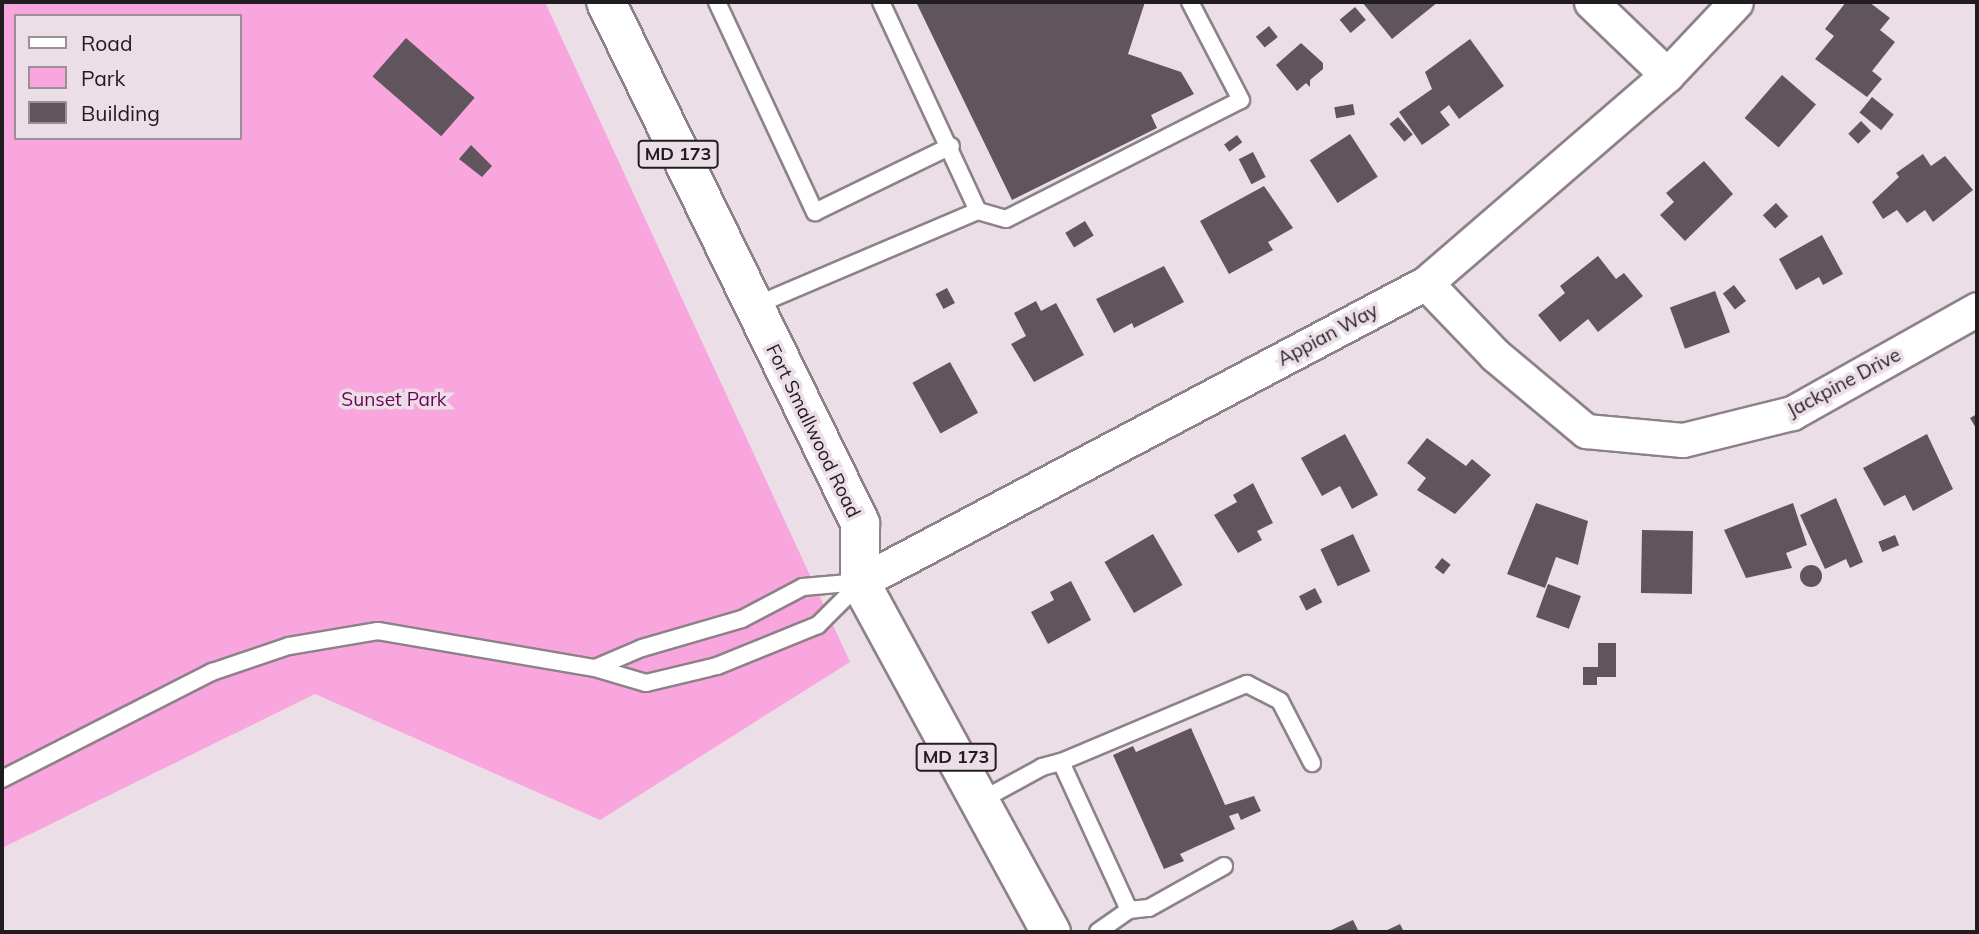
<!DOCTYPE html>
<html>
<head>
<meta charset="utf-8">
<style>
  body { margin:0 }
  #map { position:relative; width:1979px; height:934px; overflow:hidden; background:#ecdee7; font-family:Mulish,sans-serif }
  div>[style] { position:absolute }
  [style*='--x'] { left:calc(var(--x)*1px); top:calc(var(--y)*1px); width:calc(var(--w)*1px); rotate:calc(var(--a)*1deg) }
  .green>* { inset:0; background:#f9a6de }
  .building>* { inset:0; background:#61555d; transform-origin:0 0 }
  .round { border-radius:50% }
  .roads { filter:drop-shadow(2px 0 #8e818a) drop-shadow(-2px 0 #8e818a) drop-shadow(0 2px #8e818a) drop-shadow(0 -2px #8e818a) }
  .service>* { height:16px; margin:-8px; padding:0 8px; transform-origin:8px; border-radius:8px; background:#fff }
  .minor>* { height:33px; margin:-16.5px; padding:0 16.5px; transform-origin:16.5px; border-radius:16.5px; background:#fff }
  .primary>* { height:38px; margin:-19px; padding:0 19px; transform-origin:19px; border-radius:19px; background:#fff }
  span { translate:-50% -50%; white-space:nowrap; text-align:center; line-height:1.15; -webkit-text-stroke:7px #ecdee7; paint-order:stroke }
  .shield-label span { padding:2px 5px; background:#ecdee7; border:2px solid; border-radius:5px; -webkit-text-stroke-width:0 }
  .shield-label { font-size:18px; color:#211c1f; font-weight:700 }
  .street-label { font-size:19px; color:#211c1f }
  .park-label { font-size:19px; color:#6d0258 }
  .frame { position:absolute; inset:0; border:4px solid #211c1f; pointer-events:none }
  .legend { position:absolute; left:14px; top:14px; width:228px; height:126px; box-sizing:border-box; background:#ecdee7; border:2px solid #9b9097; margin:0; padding:9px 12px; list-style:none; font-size:21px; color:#211c1f }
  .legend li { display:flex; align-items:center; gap:14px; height:35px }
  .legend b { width:35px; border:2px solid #9b9097 }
</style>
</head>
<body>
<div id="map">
  <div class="green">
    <i style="clip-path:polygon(evenodd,2px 2px,545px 2px,850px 662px,600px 820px,315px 694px,2px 848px,2px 2px,16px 16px,240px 16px,240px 138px,16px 138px,16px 16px)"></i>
  </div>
  <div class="building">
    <i style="clip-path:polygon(916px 2px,1145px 2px,1128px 54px,1181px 72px,1194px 94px,1151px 115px,1157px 128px,1012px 200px)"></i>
    <i style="clip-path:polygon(1362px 2px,1438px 2px,1392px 39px)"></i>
    <i style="clip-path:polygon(1846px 2px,1869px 2px,1890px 18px,1880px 30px,1895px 42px,1872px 71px,1882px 79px,1867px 97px,1815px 59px,1834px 36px,1825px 29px)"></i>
    <i style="left:1355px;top:7px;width:17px;height:20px;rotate:50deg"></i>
    <i style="left:1269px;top:26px;width:14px;height:17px;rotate:51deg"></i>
    <i style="left:406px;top:38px;width:91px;height:51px;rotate:41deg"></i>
    <i style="clip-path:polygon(1470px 39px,1504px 86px,1459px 119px,1449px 105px,1440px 112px,1450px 125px,1422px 145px,1399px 112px,1432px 89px,1425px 72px)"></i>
    <i style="clip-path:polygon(1301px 43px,1323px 63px,1323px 69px,1310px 80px,1310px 87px,1306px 83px,1297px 91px,1276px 65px)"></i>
    <i style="left:1782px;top:75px;width:45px;height:57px;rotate:41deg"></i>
    <i style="left:1872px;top:97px;width:28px;height:20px;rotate:39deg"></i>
    <i style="left:1353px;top:104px;width:11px;height:19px;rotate:80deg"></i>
    <i style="left:1398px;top:117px;width:23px;height:11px;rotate:50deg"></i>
    <i style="left:1861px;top:121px;width:14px;height:18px;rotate:45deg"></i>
    <i style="left:1350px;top:134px;width:51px;height:48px;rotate:57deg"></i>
    <i style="left:1237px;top:135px;width:9px;height:16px;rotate:54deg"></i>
    <i style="clip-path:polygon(471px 145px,492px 166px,482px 177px,459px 159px)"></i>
    <i style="left:1253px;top:152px;width:28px;height:16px;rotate:63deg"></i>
    <i style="clip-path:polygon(1923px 154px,1931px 166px,1945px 156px,1973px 190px,1933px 222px,1925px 210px,1907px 223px,1897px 210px,1883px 219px,1872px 202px,1899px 177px,1896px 173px)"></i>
    <i style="clip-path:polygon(1704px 161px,1733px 194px,1685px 241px,1660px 215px,1674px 202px,1666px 193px)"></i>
    <i style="clip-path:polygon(1264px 186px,1293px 228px,1268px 242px,1273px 250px,1229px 274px,1200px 221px)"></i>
    <i style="left:1776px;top:203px;width:18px;height:18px;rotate:47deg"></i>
    <i style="left:1085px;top:221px;width:17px;height:23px;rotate:59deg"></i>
    <i style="clip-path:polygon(1822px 235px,1843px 274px,1823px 285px,1819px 277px,1796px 290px,1779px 259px)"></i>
    <i style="clip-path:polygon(1598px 256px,1616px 279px,1624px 273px,1643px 296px,1598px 332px,1588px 319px,1560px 342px,1538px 315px,1565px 293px,1560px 286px)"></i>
    <i style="clip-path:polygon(1164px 266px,1184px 302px,1134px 328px,1132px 323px,1114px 333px,1096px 299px)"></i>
    <i style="left:1734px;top:285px;width:20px;height:14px;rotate:53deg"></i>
    <i style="left:947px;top:288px;width:17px;height:13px;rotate:62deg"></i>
    <i style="left:1715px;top:291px;width:44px;height:48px;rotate:70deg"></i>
    <i style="clip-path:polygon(1036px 301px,1041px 311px,1056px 303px,1084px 355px,1034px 382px,1011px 344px,1026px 336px,1014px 313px)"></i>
    <i style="left:950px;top:362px;width:58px;height:43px;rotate:61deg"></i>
    <i style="clip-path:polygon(1977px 414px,1977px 430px,1970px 418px)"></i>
    <i style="clip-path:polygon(1345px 434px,1378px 495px,1352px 509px,1340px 486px,1322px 496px,1301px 458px)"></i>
    <i style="clip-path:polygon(1927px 434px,1953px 489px,1913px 511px,1905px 495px,1884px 506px,1863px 468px)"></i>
    <i style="clip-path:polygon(1427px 438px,1466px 466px,1472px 459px,1491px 475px,1455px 514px,1417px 490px,1426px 478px,1407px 463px)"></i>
    <i style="clip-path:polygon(1253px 483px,1273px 523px,1257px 531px,1262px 540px,1238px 553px,1214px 515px,1237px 502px,1233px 495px)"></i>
    <i style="clip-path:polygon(1836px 498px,1863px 562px,1850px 568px,1846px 559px,1825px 569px,1800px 515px)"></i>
    <i style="clip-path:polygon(1536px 503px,1588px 521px,1578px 565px,1556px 557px,1545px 588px,1507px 574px)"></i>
    <i style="clip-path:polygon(1793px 503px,1807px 545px,1786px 553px,1792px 568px,1746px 578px,1724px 530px)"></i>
    <i style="left:1642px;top:530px;width:51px;height:63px;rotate:1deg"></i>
    <i style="left:1153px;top:534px;width:59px;height:56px;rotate:60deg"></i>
    <i style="left:1353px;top:534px;width:41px;height:36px;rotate:65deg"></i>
    <i style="left:1895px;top:535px;width:11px;height:18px;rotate:68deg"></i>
    <i style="left:1442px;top:558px;width:11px;height:12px;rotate:38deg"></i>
    <i class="round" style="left:1800px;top:565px;width:22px;height:22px"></i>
    <i style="clip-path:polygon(1071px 581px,1091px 620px,1048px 644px,1031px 612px,1054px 600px,1050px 592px)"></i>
    <i style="left:1548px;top:584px;width:35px;height:35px;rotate:20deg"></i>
    <i style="left:1315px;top:588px;width:16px;height:18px;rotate:63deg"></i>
    <i style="clip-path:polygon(1598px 643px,1616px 643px,1616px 677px,1597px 677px,1597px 685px,1583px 685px,1583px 667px,1598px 667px)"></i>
    <i style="clip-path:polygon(1191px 728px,1225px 805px,1254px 796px,1261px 811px,1241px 820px,1238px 813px,1229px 816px,1235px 829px,1180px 854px,1184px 861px,1164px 869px,1113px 755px,1133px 746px,1136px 752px)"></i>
    <i style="clip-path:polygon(1353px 920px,1359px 932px,1327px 932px)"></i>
    <i style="clip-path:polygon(1400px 924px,1404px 932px,1383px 932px)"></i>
  </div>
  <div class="roads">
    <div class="service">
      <i style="--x:717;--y:2;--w:232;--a:65"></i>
      <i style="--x:815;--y:212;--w:151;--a:-25.9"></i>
      <i style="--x:978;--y:211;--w:29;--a:16"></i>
      <i style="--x:1006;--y:219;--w:263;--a:-26.9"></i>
      <i style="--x:1241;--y:100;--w:110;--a:-117.5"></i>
      <i style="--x:754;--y:306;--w:243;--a:-23"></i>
      <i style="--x:978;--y:211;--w:230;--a:-114.9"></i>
      <i style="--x:595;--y:668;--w:51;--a:-23.1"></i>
      <i style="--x:642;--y:648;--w:104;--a:-16.2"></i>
      <i style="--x:742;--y:619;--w:69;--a:-27.7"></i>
      <i style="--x:803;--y:587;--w:57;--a:-5"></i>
      <i style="--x:1061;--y:762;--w:202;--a:-22.8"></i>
      <i style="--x:1247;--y:684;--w:37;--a:27"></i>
      <i style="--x:1280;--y:701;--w:70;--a:62.7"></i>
      <i style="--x:2;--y:779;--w:236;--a:-27"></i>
      <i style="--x:212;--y:672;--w:81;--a:-18.7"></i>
      <i style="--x:289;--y:646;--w:90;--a:-9.6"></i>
      <i style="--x:378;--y:631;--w:220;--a:9.7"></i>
      <i style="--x:595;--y:668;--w:53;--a:16.4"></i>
      <i style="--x:646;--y:683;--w:73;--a:-13.5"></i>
      <i style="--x:717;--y:666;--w:109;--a:-22.1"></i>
      <i style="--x:818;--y:625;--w:58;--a:-45"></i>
      <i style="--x:980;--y:801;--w:71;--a:-28.7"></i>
      <i style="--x:1042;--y:767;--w:20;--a:-15"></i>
      <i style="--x:1061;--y:762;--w:163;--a:65.3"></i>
      <i style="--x:1129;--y:910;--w:38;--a:145"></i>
      <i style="--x:1129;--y:910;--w:20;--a:-6"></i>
      <i style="--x:1149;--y:908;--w:86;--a:-29.2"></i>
    </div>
    <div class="minor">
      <i style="--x:1591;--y:2;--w:105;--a:43.8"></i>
      <i style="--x:1426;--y:283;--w:100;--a:46.2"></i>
      <i style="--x:1495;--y:355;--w:119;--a:39.9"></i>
      <i style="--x:1586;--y:431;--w:97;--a:5.3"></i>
      <i style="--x:1683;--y:440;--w:112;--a:-13.9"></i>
      <i style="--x:1792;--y:413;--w:212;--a:-29.3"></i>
      <i style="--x:860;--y:582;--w:640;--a:-27.85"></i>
      <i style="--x:1426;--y:283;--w:318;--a:-40.8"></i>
      <i style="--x:1667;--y:75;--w:100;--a:-46.6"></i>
    </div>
    <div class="primary">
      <i style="--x:606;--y:2;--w:580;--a:64.01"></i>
      <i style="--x:860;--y:523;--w:59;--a:90"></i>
      <i style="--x:860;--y:582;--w:399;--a:61.4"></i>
    </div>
  </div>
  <div class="shield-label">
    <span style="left:678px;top:154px">MD 173</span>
    <span style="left:956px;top:757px">MD 173</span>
  </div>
  <div class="street-label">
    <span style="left:1328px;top:335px;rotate:-28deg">Appian Way</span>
    <span style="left:1844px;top:383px;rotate:-28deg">Jackpine Drive</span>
    <span style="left:813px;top:431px;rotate:64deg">Fort Smallwood Road</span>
  </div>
  <div class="park-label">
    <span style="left:394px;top:400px">Sunset Park</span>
  </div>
  <div class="frame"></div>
  <ul class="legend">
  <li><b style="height:9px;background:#fff"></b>Road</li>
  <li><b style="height:19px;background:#f9a6de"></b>Park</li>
  <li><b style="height:19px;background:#61555d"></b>Building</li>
  </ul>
</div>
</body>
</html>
